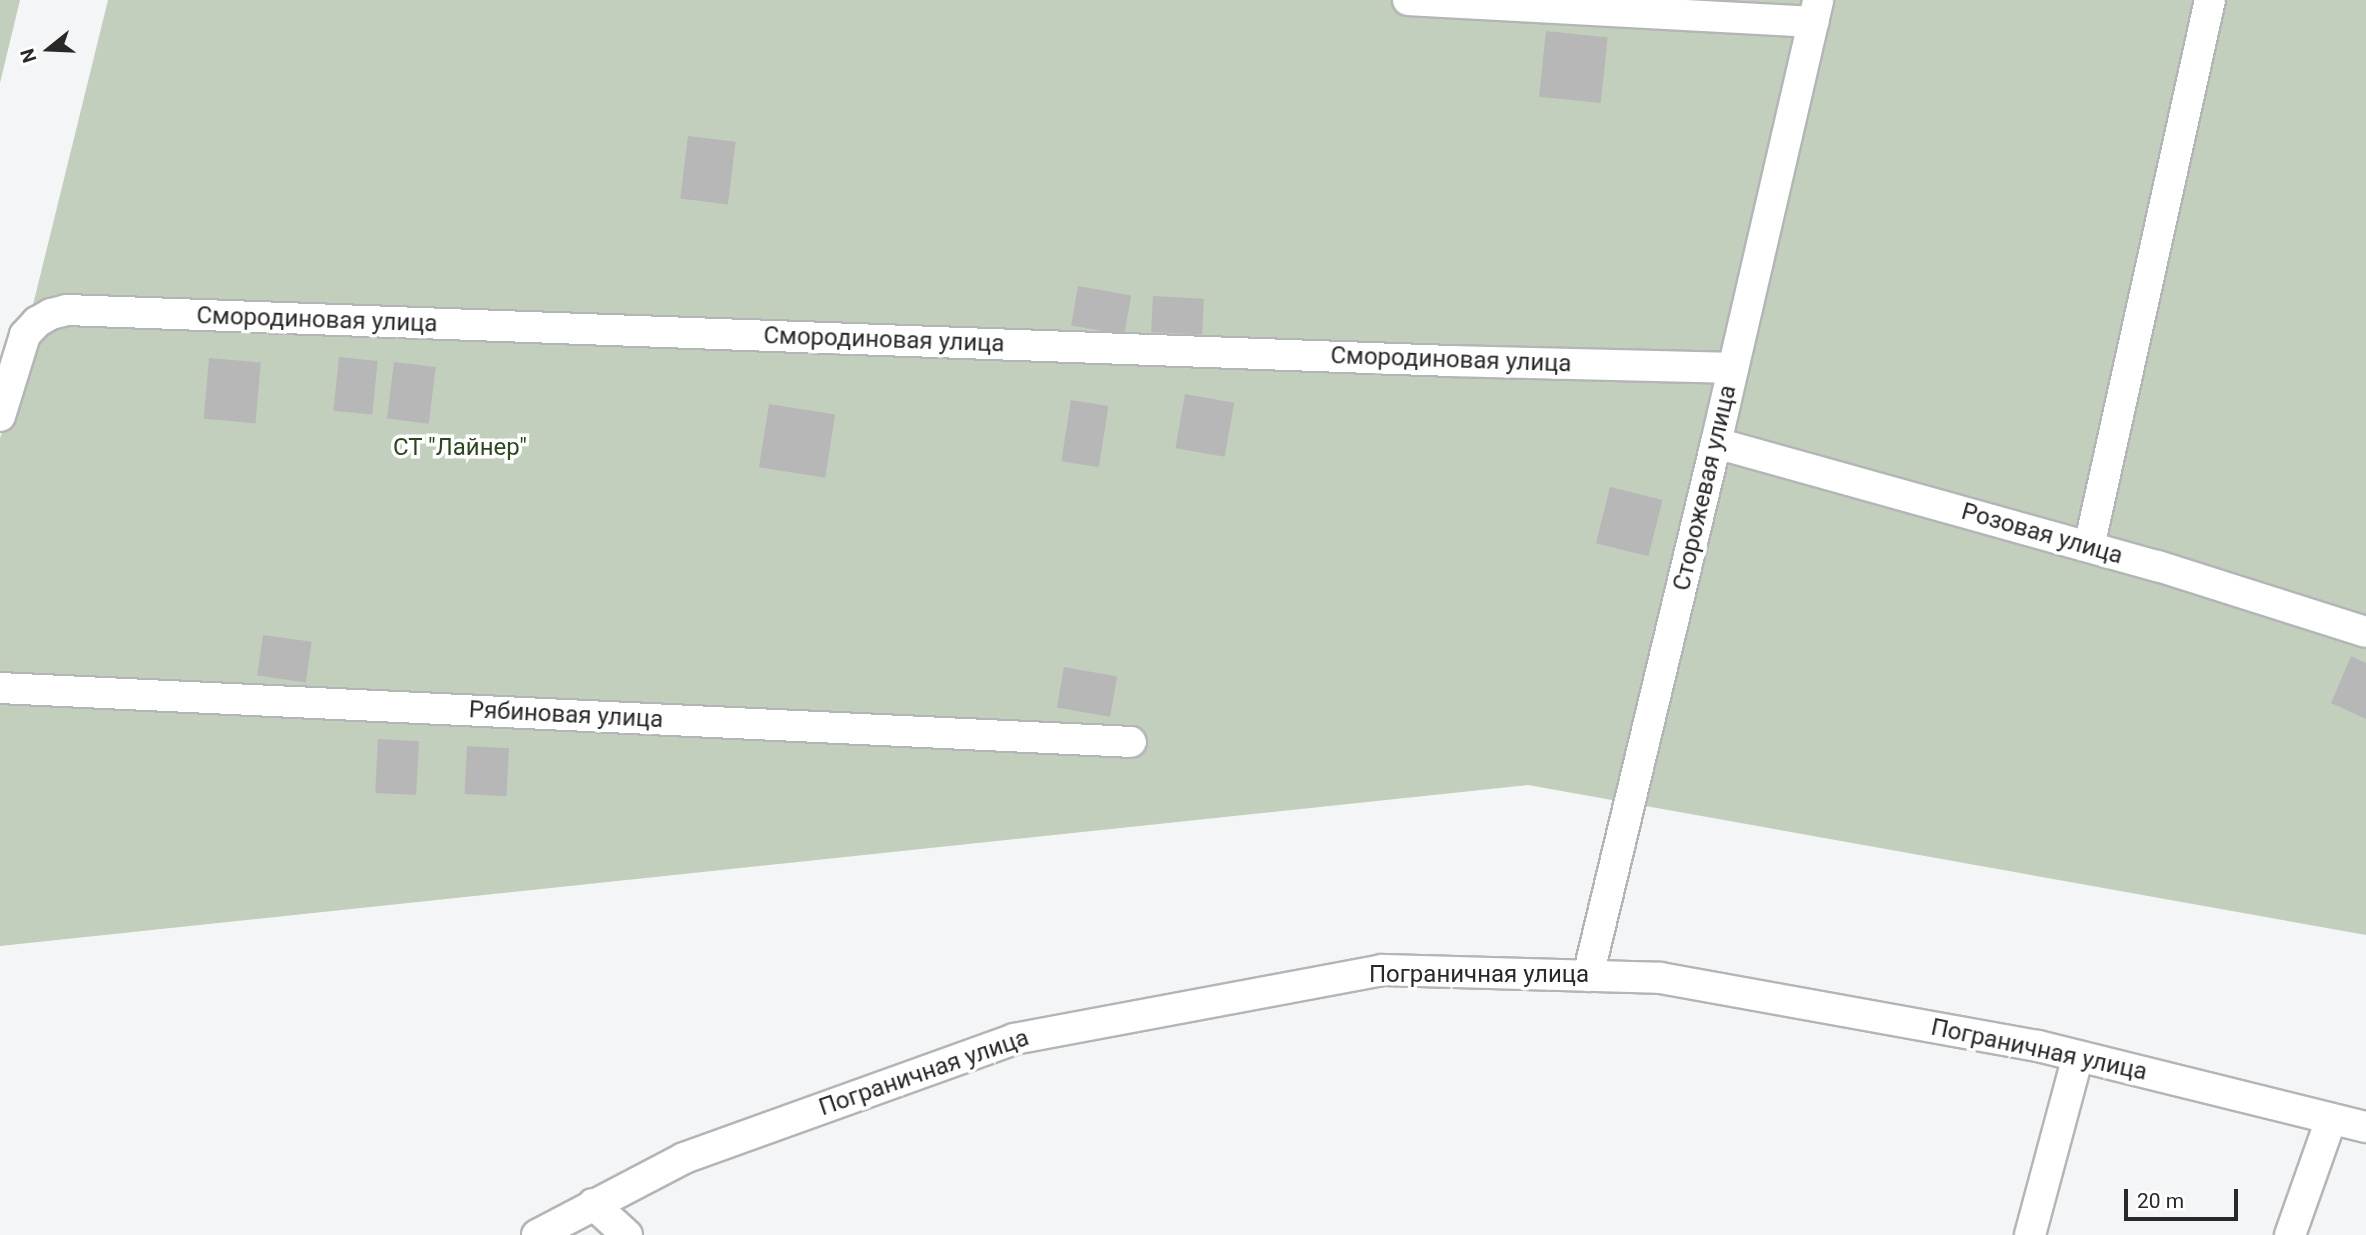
<!DOCTYPE html>
<html>
<head>
<meta charset="utf-8">
<style>
  body { margin:0 }
  #map { position:relative; width:2366px; height:1235px; overflow:hidden; background:#f4f5f6; font-family:Roboto,sans-serif }
  div>[style] { position:absolute }
  [style*='--x'] { left:calc(var(--x)*1px); top:calc(var(--y)*1px); width:calc(var(--w)*1px); rotate:calc(var(--a)*1deg) }
  .green>* { inset:0; background:#c2cfbc }
  .building>* { inset:0; background:#b8b7b7; transform-origin:0 0 }
  .roads { filter:drop-shadow(2px 0 #b4b5b6) drop-shadow(-2px 0 #b4b5b6) drop-shadow(0 2px #b4b5b6) drop-shadow(0 -2px #b4b5b6) }
  .minor>* { height:30px; margin:-15px; padding:0 15px; transform-origin:15px; border-radius:15px; background:#fff }
  span { translate:-50% -50%; white-space:nowrap; text-align:center; line-height:1.15; -webkit-text-stroke:7px #fff; paint-order:stroke }
  .street-label { font-size:24px; color:#282829 }
  .park-label { font-size:24px; color:#2d471d }
  .north { position:absolute; left:14px; top:14px; width:70px; height:70px; -webkit-text-stroke:5px #fff; paint-order:stroke; rotate:252deg; font-size:19px; font-weight:700; line-height:28px; text-align:center; color:#282829 }
  .north::after { content:''; display:block; margin:auto; width:24px; height:32px; background:#282829; clip-path:polygon(50% 0,100% 100%,50% 72%,0 100%) }
  .scale { position:absolute; left:2124px; top:1189px; width:114px; height:32px; box-sizing:border-box; border:4px solid #282829; border-top:0; padding-left:9px; font-size:21px; line-height:24px; white-space:nowrap; color:#282829; -webkit-text-stroke:5px #fff; paint-order:stroke }
</style>
</head>
<body>
<div id="map">
  <div class="green">
    <i style="clip-path:polygon(0 0,20px 0,0 83px)"></i>
    <i style="clip-path:polygon(108px 0,2366px 0,2366px 935px,1528px 785px,0 946px,0 439px)"></i>
  </div>
  <div class="building">
    <i style="left:1546px;top:31px;width:62px;height:66px;rotate:6deg"></i>
    <i style="left:688px;top:136px;width:48px;height:63px;rotate:7deg"></i>
    <i style="left:1078px;top:286px;width:54px;height:40px;rotate:10deg"></i>
    <i style="left:1153px;top:296px;width:51px;height:36px;rotate:3deg"></i>
    <i style="left:339px;top:357px;width:39px;height:54px;rotate:6deg"></i>
    <i style="left:209px;top:358px;width:52px;height:61px;rotate:5deg"></i>
    <i style="left:394px;top:362px;width:42px;height:57px;rotate:7deg"></i>
    <i style="left:1185px;top:394px;width:50px;height:55px;rotate:10deg"></i>
    <i style="left:1071px;top:400px;width:38px;height:62px;rotate:9deg"></i>
    <i style="left:769px;top:404px;width:67px;height:64px;rotate:9deg"></i>
    <i style="left:1610px;top:487px;width:54px;height:58px;rotate:14deg"></i>
    <i style="left:263px;top:635px;width:49px;height:41px;rotate:8deg"></i>
    <i style="clip-path:polygon(2351px 656px,2366px 663px,2366px 719px,2331px 703px)"></i>
    <i style="left:1064px;top:667px;width:54px;height:41px;rotate:10deg"></i>
    <i style="left:378px;top:739px;width:41px;height:54px;rotate:3deg"></i>
    <i style="left:467px;top:746px;width:42px;height:48px;rotate:3deg"></i>
  </div>
  <div class="roads">
    <div class="minor">
      <i style="--x:1408;--y:0;--w:406;--a:3.1"></i>
      <i style="--x:0;--y:416;--w:85;--a:-72.8"></i>
      <i style="--x:25;--y:335;--w:18;--a:-47"></i>
      <i style="--x:37;--y:322;--w:16;--a:-30"></i>
      <i style="--x:51;--y:314;--w:16;--a:-14"></i>
      <i style="--x:67;--y:310;--w:1387;--a:2.11"></i>
      <i style="--x:1453;--y:361;--w:280;--a:1.4"></i>
      <i style="--x:1716;--y:443;--w:459;--a:15.6"></i>
      <i style="--x:2158;--y:566;--w:218;--a:17.6"></i>
      <i style="--x:2089;--y:547;--w:560;--a:-77.53"></i>
      <i style="--x:0;--y:688;--w:1132;--a:2.73"></i>
      <i style="--x:1588;--y:976;--w:548;--a:-76.5"></i>
      <i style="--x:1716;--y:443;--w:455;--a:-77"></i>
      <i style="--x:593;--y:1204;--w:46;--a:42.4"></i>
      <i style="--x:537;--y:1235;--w:166;--a:-27.6"></i>
      <i style="--x:684;--y:1158;--w:351;--a:-19.8"></i>
      <i style="--x:1014;--y:1039;--w:374;--a:-10.6"></i>
      <i style="--x:1382;--y:970;--w:278;--a:1.6"></i>
      <i style="--x:1660;--y:978;--w:384;--a:10.2"></i>
      <i style="--x:2038;--y:1046;--w:338;--a:13.9"></i>
      <i style="--x:2030;--y:1235;--w:185;--a:-75"></i>
      <i style="--x:2290;--y:1235;--w:123;--a:-70.5"></i>
    </div>
  </div>
  <div class="street-label">
    <span style="left:317px;top:320px;rotate:2deg">Смородиновая улица</span>
    <span style="left:884px;top:340px;rotate:2deg">Смородиновая улица</span>
    <span style="left:1451px;top:360px;rotate:2deg">Смородиновая улица</span>
    <span style="left:1705px;top:488px;rotate:-77deg">Сторожевая улица</span>
    <span style="left:2042px;top:534px;rotate:16deg">Розовая улица</span>
    <span style="left:566px;top:715px;rotate:3deg">Рябиновая улица</span>
    <span style="left:1479px;top:975px">Пограничная улица</span>
    <span style="left:2039px;top:1050px;rotate:12deg">Пограничная улица</span>
    <span style="left:924px;top:1073px;rotate:-19deg">Пограничная улица</span>
  </div>
  <div class="park-label">
    <span style="left:460px;top:448px">СТ "Лайнер"</span>
  </div>
  <div class="north">N</div>
  <div class="scale">20 m</div>
</div>
</body>
</html>
